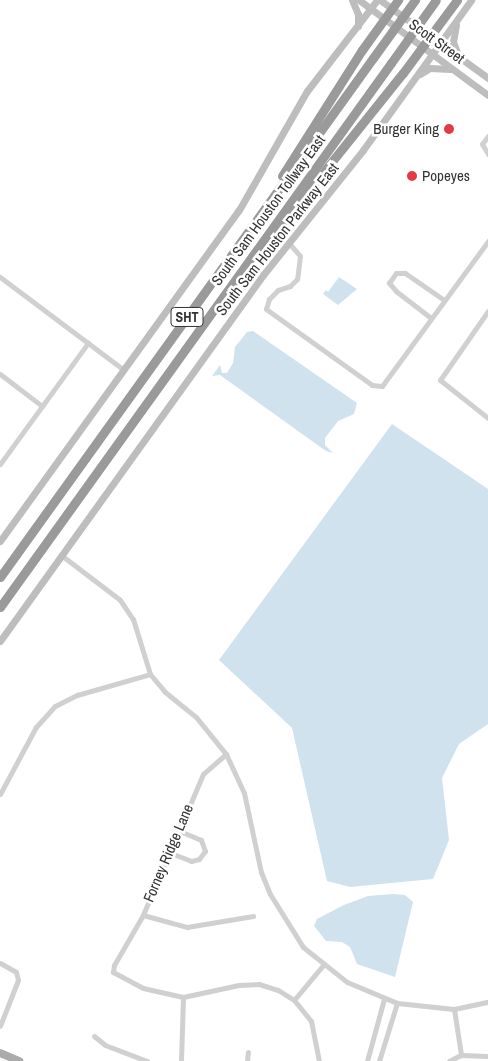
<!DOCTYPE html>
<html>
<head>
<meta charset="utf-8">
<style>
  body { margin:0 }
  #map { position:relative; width:488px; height:1061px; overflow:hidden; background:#fff; font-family:"Archivo Narrow",sans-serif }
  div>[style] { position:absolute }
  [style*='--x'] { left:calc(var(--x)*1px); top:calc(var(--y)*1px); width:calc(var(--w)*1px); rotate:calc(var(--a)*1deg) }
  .water>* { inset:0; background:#cfe2ee }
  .street>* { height:5px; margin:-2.5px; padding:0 2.5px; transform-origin:2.5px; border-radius:2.5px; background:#d0d0d0 }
  .secondary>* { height:7px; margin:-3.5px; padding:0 3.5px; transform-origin:3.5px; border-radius:3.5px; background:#bdbdbd }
  .primary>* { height:8px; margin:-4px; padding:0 4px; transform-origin:4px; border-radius:4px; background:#ababab }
  .highway>* { height:9px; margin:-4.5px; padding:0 4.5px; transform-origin:4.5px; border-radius:4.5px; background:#9a9a9a }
  .highway-bridge>* { height:9px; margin:-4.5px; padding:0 4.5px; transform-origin:4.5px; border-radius:4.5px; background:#9a9a9a }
  .dots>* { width:14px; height:14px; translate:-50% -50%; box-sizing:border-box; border:2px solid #fff; border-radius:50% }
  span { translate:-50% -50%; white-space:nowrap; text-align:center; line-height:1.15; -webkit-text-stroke:5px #fff; paint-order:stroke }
  .shield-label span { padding:1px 4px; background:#fff; border:1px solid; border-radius:4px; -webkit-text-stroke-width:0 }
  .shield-label { font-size:14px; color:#333; font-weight:700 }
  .street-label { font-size:15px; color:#333 }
  .poi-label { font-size:15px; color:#333 }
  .right { translate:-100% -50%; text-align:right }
  .left { translate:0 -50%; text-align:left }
</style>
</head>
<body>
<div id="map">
  <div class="water">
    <i style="clip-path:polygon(339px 277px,357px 289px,338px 305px,323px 294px,326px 290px,328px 292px)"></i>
    <i style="clip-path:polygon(253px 331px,357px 403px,354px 414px,338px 421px,325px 438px,325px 445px,333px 453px,326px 451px,220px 375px,212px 376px,220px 365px,222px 373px,227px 373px,233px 363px,235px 347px,247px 332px)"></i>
    <i style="clip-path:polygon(392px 424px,488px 489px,488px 724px,459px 744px,442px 778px,449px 840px,433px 879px,350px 887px,327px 881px,292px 728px,219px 660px)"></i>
    <i style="clip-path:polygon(393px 894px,405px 895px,413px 902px,395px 977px,357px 964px,350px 947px,342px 942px,326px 941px,314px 926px,317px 919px,344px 905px,368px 896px)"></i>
  </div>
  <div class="street">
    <i style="--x:488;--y:136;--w:10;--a:127"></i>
    <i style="--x:482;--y:144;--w:12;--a:59"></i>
    <i style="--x:288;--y:242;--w:18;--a:49"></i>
    <i style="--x:300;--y:256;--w:23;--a:97"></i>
    <i style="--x:297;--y:279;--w:10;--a:135"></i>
    <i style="--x:290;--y:286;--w:13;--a:162"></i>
    <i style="--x:278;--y:290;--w:13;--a:135"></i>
    <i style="--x:269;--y:299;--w:10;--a:107"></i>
    <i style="--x:266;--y:309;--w:130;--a:35.6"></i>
    <i style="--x:372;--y:385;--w:10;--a:6"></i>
    <i style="--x:382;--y:386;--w:180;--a:-53.8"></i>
    <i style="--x:0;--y:277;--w:155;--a:36.9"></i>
    <i style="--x:488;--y:311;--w:84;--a:124.8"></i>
    <i style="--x:440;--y:380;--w:61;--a:38.4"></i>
    <i style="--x:431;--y:318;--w:44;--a:-142.4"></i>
    <i style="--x:396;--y:291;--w:11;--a:-131"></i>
    <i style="--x:389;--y:283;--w:12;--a:-55"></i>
    <i style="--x:396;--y:273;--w:9;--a:0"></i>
    <i style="--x:405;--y:273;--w:47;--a:34.7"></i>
    <i style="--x:0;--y:374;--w:53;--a:37.3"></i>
    <i style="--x:0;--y:464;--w:150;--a:-54"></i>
    <i style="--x:61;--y:555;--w:74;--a:37.3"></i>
    <i style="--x:120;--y:600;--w:23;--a:56"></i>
    <i style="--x:133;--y:619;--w:58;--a:72.8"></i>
    <i style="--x:150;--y:674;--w:23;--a:50"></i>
    <i style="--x:165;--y:692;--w:40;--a:39"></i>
    <i style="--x:196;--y:717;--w:48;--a:51"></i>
    <i style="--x:226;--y:754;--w:43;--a:65.2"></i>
    <i style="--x:244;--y:793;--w:81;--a:77.9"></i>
    <i style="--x:261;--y:872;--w:24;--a:68"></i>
    <i style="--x:270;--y:894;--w:62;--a:58.1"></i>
    <i style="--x:303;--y:947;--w:56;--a:38.5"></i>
    <i style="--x:347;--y:982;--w:54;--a:22.8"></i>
    <i style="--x:397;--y:1003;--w:57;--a:6"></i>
    <i style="--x:454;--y:1009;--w:35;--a:-12"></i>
    <i style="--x:226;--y:754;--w:30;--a:139"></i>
    <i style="--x:203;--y:774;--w:153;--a:113.1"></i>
    <i style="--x:143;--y:915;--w:58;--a:120.1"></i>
    <i style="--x:114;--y:965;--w:7;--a:98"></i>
    <i style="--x:113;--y:972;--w:34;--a:28"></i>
    <i style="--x:143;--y:988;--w:41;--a:12.7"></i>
    <i style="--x:183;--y:997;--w:57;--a:-12.1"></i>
    <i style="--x:239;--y:985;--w:20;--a:-3"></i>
    <i style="--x:259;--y:984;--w:20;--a:18"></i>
    <i style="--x:278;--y:990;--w:19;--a:32"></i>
    <i style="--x:294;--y:1000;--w:27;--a:51"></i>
    <i style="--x:311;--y:1021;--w:41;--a:78.7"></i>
    <i style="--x:0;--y:794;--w:76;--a:-61.8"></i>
    <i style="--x:36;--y:727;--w:28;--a:-48"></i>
    <i style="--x:55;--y:706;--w:25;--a:-27"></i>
    <i style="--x:77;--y:695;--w:76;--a:-16"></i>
    <i style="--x:168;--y:852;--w:25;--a:21"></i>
    <i style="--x:191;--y:861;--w:8;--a:-14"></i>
    <i style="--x:199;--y:859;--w:10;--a:-53"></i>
    <i style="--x:205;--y:851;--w:12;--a:-110"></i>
    <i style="--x:201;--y:840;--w:25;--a:-157"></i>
    <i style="--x:143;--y:915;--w:46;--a:15.3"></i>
    <i style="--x:187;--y:927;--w:67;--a:-9.5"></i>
    <i style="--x:0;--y:963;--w:18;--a:29"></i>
    <i style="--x:16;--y:972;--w:8;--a:76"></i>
    <i style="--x:18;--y:980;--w:49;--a:111.4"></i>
    <i style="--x:294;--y:1000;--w:47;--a:-50.2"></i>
    <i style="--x:454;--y:1009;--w:47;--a:81.3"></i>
    <i style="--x:94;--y:1036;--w:14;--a:39"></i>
    <i style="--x:105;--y:1045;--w:45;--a:20.9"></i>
    <i style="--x:181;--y:1061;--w:64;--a:-88.2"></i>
    <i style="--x:247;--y:1061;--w:9;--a:-84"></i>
    <i style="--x:367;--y:1061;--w:64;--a:-74.7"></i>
    <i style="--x:379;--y:1061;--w:61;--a:-72.8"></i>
    <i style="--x:449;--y:1061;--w:13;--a:-27"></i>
    <i style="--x:461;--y:1055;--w:27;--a:2"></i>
  </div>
  <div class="secondary">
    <i style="--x:352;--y:0;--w:15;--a:67"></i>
    <i style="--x:358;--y:14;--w:12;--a:90"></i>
    <i style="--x:359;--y:0;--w:160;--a:36.4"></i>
    <i style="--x:380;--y:0;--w:133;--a:35.8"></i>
    <i style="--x:456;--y:25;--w:17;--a:100"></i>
    <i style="--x:453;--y:42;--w:17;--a:69"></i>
    <i style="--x:420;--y:74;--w:12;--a:-31"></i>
    <i style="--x:430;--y:68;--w:20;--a:3"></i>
    <i style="--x:0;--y:541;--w:408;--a:-54.2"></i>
    <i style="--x:239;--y:210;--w:137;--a:-60.3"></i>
    <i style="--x:307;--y:91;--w:115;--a:-52.4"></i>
    <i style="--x:0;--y:641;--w:451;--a:-54.3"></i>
    <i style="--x:263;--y:275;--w:160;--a:-51.3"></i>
    <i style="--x:363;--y:150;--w:185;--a:-54.2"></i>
  </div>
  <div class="primary">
    <i style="--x:0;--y:1053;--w:21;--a:23"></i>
  </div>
  <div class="highway">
    <i style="--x:282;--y:176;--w:149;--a:-57.6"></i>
    <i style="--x:277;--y:230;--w:201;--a:-51.3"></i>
    <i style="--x:0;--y:577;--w:639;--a:-54.3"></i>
    <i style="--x:0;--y:607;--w:670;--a:-54.29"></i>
  </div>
  <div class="highway-bridge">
    <i style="--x:362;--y:50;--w:62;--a:-54.2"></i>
    <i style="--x:373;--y:58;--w:72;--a:-54.1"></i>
    <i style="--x:391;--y:63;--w:77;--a:-54.5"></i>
    <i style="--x:403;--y:73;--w:91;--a:-53.5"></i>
  </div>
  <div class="dots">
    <i style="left:449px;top:129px;background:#e63946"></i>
    <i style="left:412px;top:176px;background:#e63946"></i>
  </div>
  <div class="shield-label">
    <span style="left:187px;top:317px">SHT</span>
  </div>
  <div class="street-label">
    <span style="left:437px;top:41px;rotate:36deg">Scott Street</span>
    <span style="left:268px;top:210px;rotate:-54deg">South Sam Houston Tollway East</span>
    <span style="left:277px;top:239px;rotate:-52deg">South Sam Houston Parkway East</span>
    <span style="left:168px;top:853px;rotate:-67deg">Forney Ridge Lane</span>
  </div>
  <div class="poi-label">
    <span class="right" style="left:439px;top:129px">Burger King</span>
    <span class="left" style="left:422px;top:176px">Popeyes</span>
  </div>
</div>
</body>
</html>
